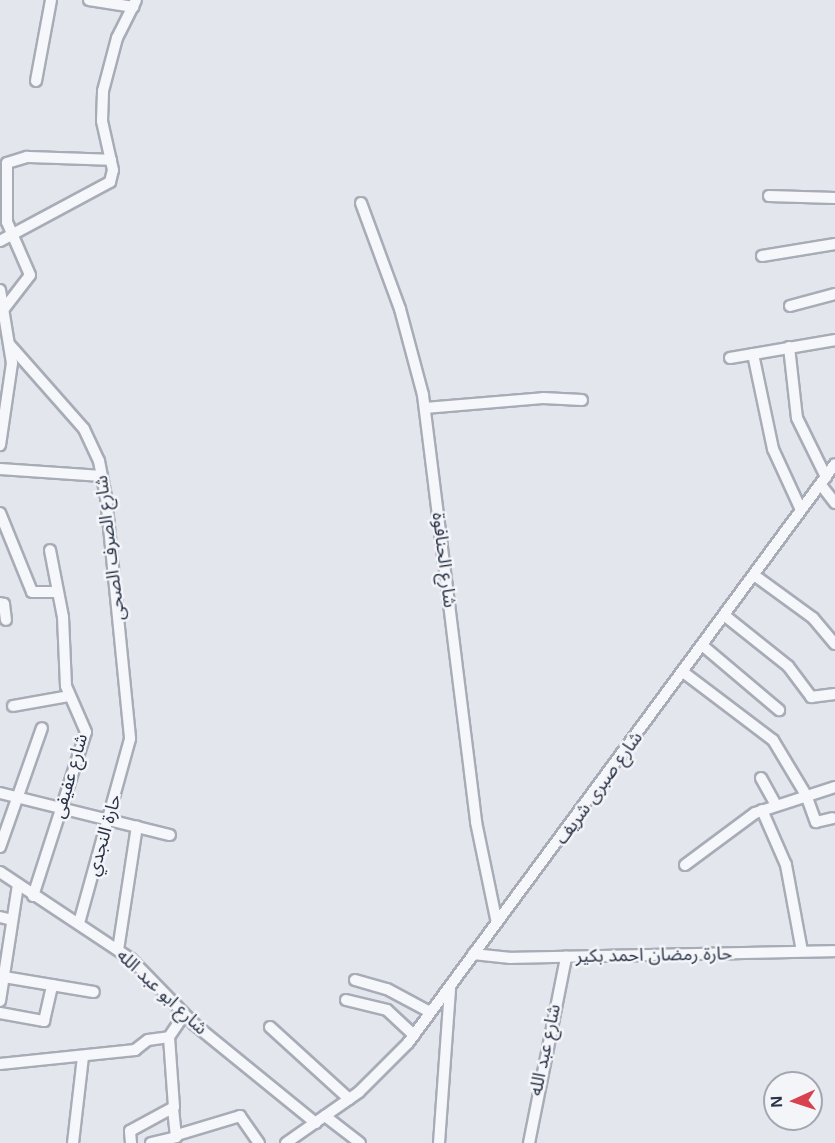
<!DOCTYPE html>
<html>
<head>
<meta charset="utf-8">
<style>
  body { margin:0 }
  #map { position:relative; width:835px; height:1143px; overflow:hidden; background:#e3e6ec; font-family:Arial,"Noto Sans Arabic",sans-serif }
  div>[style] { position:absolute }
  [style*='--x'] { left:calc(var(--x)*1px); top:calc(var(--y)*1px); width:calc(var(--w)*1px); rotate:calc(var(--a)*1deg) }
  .roads { filter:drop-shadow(2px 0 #a7acb7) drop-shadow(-2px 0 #a7acb7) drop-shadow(0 2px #a7acb7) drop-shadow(0 -2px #a7acb7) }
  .street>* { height:10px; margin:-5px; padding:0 5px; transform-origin:5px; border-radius:5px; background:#f6f7fa }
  span { translate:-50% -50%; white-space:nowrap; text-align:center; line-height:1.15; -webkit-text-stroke:5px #f3f5f9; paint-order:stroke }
  .street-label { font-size:18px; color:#293246 }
  .north { position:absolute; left:763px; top:1071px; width:60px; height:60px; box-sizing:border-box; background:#f3f5f9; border:2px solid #a2a7b1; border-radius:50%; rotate:267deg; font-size:16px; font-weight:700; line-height:24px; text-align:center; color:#293246 }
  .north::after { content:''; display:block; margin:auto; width:21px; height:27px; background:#d84150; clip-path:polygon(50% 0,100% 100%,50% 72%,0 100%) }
</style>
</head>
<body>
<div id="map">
  <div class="roads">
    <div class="street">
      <i style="--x:89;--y:0;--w:45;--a:9"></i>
      <i style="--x:36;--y:81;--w:82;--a:-79.5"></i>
      <i style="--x:769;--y:196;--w:66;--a:1.7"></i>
      <i style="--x:361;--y:203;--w:113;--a:69.8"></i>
      <i style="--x:400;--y:309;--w:89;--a:75"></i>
      <i style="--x:423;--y:395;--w:430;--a:82.9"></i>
      <i style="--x:476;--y:822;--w:103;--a:78.3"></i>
      <i style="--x:0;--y:241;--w:125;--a:-28.2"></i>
      <i style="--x:110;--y:182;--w:12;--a:-76"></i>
      <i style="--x:113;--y:170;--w:50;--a:-102.7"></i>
      <i style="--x:102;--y:121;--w:30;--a:-88"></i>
      <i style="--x:103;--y:91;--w:55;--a:-75.2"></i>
      <i style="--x:117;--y:38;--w:42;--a:-63.4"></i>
      <i style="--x:762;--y:256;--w:74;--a:-9.3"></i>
      <i style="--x:0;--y:290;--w:74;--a:80.7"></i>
      <i style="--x:12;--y:363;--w:83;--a:98.3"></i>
      <i style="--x:790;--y:306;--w:47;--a:-14.9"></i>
      <i style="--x:0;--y:314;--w:49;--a:-52.4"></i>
      <i style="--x:30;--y:275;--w:58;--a:-113.5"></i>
      <i style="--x:7;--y:222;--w:59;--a:-90"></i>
      <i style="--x:7;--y:163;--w:21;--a:-17"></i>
      <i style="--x:27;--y:157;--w:84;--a:2"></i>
      <i style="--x:10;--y:345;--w:112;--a:48.6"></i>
      <i style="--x:84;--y:429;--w:35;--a:65"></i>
      <i style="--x:99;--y:461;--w:37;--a:79"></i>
      <i style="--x:106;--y:497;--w:243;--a:84.3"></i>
      <i style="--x:130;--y:739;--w:191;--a:105.5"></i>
      <i style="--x:789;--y:347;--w:71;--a:83.6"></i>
      <i style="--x:797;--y:418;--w:66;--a:63.8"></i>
      <i style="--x:753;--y:354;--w:97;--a:78.1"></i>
      <i style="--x:773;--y:449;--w:67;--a:65.3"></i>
      <i style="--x:730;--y:358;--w:107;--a:-9.7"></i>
      <i style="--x:425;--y:408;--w:118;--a:-4.8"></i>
      <i style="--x:543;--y:398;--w:39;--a:3"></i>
      <i style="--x:0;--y:469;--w:102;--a:3.9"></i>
      <i style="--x:821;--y:485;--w:23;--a:52"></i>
      <i style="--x:0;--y:513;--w:85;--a:67.9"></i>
      <i style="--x:32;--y:592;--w:26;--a:0"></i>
      <i style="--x:754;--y:575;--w:73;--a:36.1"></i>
      <i style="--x:813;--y:618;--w:34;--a:50"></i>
      <i style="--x:0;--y:603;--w:4;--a:14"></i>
      <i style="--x:4;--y:604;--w:16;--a:83"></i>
      <i style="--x:724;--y:615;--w:82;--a:38.6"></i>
      <i style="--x:788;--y:666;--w:39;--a:53"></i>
      <i style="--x:811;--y:697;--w:24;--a:-7"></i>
      <i style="--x:702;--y:645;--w:101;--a:40.2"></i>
      <i style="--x:683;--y:672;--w:113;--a:37.1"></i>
      <i style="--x:773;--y:740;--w:64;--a:59"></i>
      <i style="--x:806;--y:795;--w:29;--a:70"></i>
      <i style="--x:816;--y:822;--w:17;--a:-13"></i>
      <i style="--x:13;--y:706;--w:57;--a:-10.1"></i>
      <i style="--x:761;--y:778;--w:31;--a:61"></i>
      <i style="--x:0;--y:793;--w:175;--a:13.9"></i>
      <i style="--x:762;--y:810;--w:60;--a:66.4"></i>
      <i style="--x:786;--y:865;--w:87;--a:79.5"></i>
      <i style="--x:0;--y:847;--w:126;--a:-70.6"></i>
      <i style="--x:685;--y:865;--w:87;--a:-36.6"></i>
      <i style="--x:755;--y:813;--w:84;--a:-18"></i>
      <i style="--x:0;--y:872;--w:157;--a:33.6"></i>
      <i style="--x:131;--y:959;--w:91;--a:45.9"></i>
      <i style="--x:194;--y:1024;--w:157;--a:39.1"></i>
      <i style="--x:33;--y:896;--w:172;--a:-72.1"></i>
      <i style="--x:86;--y:732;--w:50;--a:-113.5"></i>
      <i style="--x:66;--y:686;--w:69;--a:-92.5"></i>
      <i style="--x:63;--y:617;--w:68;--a:-101"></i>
      <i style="--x:0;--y:917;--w:12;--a:14"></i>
      <i style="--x:118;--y:950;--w:125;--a:-81.3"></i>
      <i style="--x:473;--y:954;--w:38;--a:6"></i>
      <i style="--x:511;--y:958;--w:324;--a:-1.2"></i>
      <i style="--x:4;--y:977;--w:91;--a:9.5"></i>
      <i style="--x:355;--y:980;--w:33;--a:16"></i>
      <i style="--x:387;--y:989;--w:49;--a:28.1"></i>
      <i style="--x:346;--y:1000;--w:42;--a:13.7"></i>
      <i style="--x:387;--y:1010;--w:37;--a:43"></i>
      <i style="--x:0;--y:1001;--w:117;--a:-81.2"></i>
      <i style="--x:0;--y:1013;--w:45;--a:10.3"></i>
      <i style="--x:44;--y:1021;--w:37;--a:-77"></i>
      <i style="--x:270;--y:1027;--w:107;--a:42.3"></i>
      <i style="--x:0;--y:1064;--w:136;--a:-5.9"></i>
      <i style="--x:135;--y:1050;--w:16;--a:-38"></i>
      <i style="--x:148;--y:1040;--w:21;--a:-8"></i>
      <i style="--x:169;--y:1037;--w:27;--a:-56"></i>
      <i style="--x:325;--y:1116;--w:44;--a:37.6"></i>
      <i style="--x:177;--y:1135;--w:66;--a:-16.8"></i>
      <i style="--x:240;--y:1116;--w:33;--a:55"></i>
      <i style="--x:73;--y:1143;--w:87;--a:-83.4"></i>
      <i style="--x:131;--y:1143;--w:12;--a:-95"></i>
      <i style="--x:130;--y:1131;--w:50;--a:-28.6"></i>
      <i style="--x:174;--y:1107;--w:70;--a:-94.1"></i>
      <i style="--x:151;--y:1143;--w:26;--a:-13"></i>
      <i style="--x:176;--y:1137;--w:28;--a:-96"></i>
      <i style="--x:286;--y:1143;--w:89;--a:-34.9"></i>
      <i style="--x:359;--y:1092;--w:69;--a:-45"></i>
      <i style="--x:408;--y:1043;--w:719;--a:-53.59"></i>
      <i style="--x:439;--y:1143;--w:155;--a:-85.9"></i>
      <i style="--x:529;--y:1143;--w:190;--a:-78.7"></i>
    </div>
  </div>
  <div class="street-label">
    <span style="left:110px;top:548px;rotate:-97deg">شارع الصرف الصحى</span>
    <span style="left:444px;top:560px;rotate:83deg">شارع الحنافوة</span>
    <span style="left:70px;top:776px;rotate:-74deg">شارع عفيفى</span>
    <span style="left:599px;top:788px;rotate:-54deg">شارع صبرى شريف</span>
    <span style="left:104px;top:835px;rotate:-74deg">حارة النجدي</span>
    <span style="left:654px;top:955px;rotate:-1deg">حارة رمضان احمد بكير</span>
    <span style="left:162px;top:992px;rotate:43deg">شارع ابو عبد الله</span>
    <span style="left:545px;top:1050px;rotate:-78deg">شارع عبد الله</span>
  </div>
  <div class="north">N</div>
</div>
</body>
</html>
